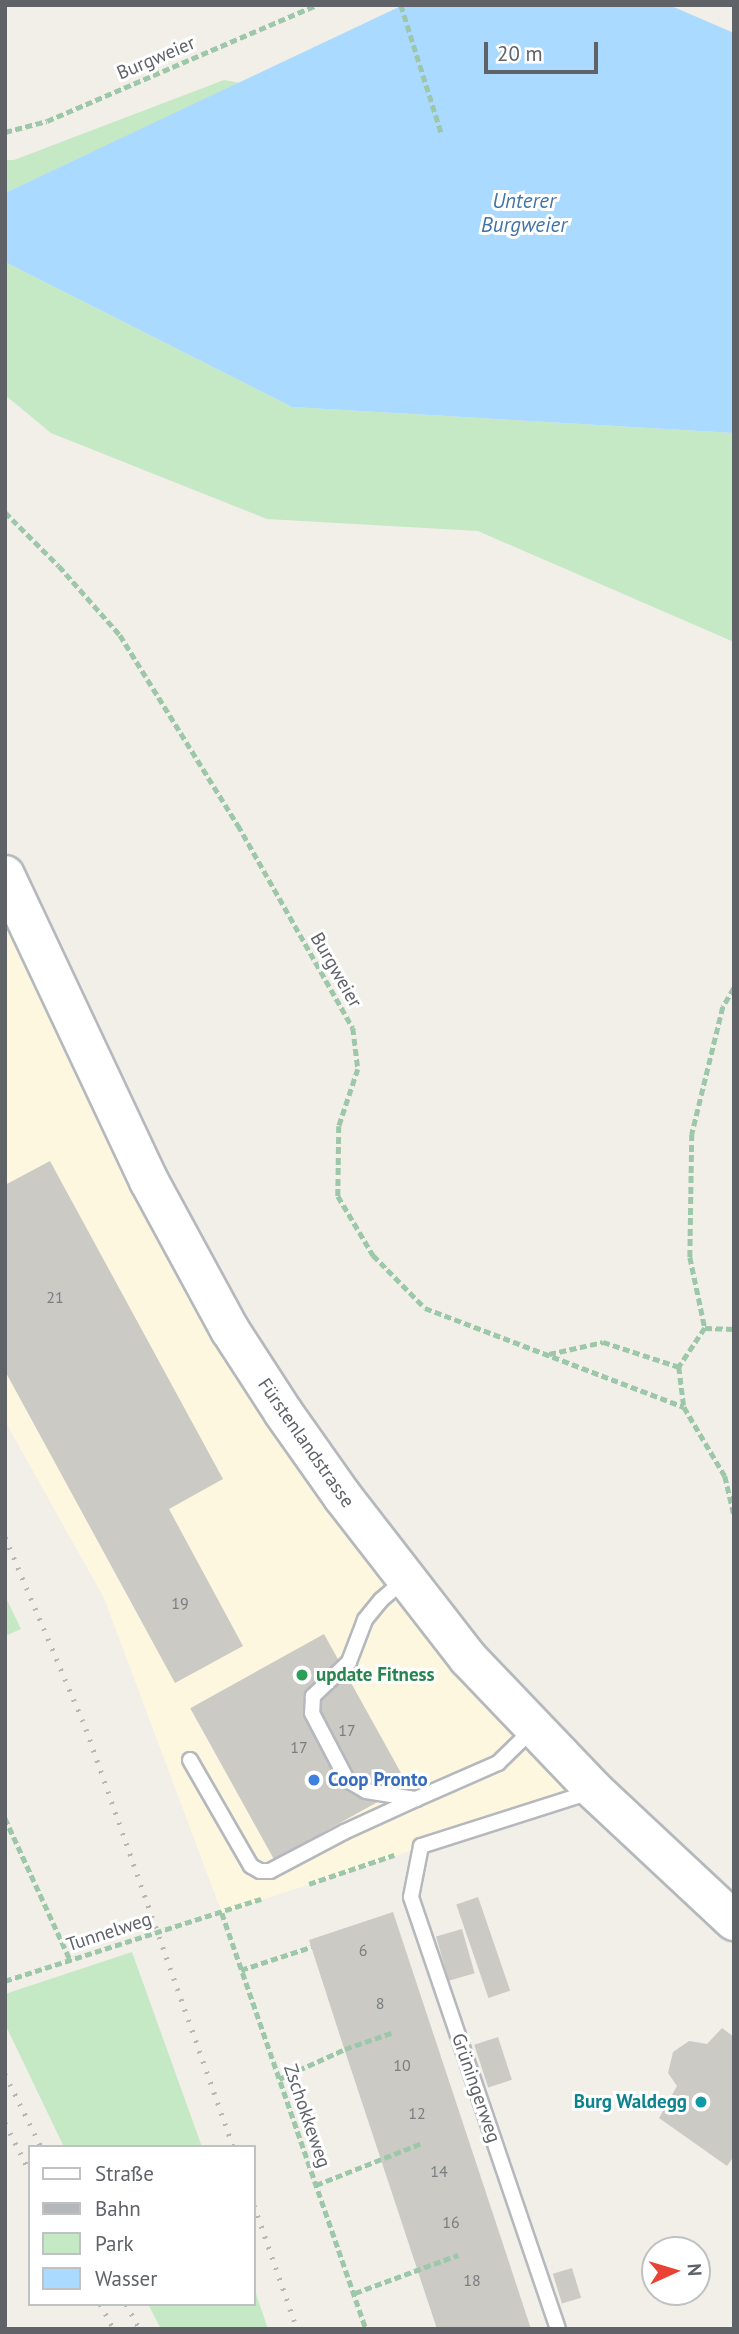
<!DOCTYPE html>
<html>
<head>
<meta charset="utf-8">
<style>
  body { margin:0 }
  #map { position:relative; width:739px; height:2334px; overflow:hidden; background:#f1efe8; font-family:"PT Sans",sans-serif }
  div>[style] { position:absolute }
  [style*='--x'] { left:calc(var(--x)*1px); top:calc(var(--y)*1px); width:calc(var(--w)*1px); rotate:calc(var(--a)*1deg) }
  .commercial>* { inset:0; background:#fef7e0 }
  .green>* { inset:0; background:#c5e8c5 }
  .water>* { inset:0; background:#aadaff }
  .building>* { inset:0; background:#cccac5; transform-origin:0 0 }
  .path>* { height:4.5px; margin-top:-2.25px; transform-origin:0; background:repeating-linear-gradient(90deg,#9cc7a9 0 7px,transparent 0 10.5px) }
  .roads { filter:drop-shadow(2px 0 #b5b8bc) drop-shadow(-2px 0 #b5b8bc) drop-shadow(0 2px #b5b8bc) drop-shadow(0 -2px #b5b8bc) }
  .service>* { height:14px; margin:-7px; padding:0 7px; transform-origin:7px; border-radius:7px; background:#fff }
  .secondary>* { height:38px; margin:-19px; padding:0 19px; transform-origin:19px; border-radius:19px; background:#fff }
  .rail>* { height:5px; margin-top:-2.5px; transform-origin:0; background:repeating-linear-gradient(90deg,#b6b7b8 0 2px,transparent 0 11px) }
  .dots>* { width:19px; height:19px; translate:-50% -50%; box-sizing:border-box; border:4px solid #fff; border-radius:50% }
  span { translate:-50% -50%; white-space:nowrap; text-align:center; line-height:1.15; -webkit-text-stroke:6px #fff; paint-order:stroke }
  .number-label { font-size:16px; color:#7a7d7f }
  .number-label span { -webkit-text-stroke-width:0 }
  .street-label { font-size:19px; color:#5f6368 }
  .leisure-label { font-size:19px; color:#27864d; font-weight:700 }
  .left { translate:0 -50%; text-align:left }
  .shop-label { font-size:19px; color:#366cbe; font-weight:700 }
  .culture-label { font-size:19px; color:#0d838f; font-weight:700 }
  .right { translate:-100% -50%; text-align:right }
  .water-label { font-size:21px; color:#4174aa; font-style:italic }
  .frame { position:absolute; inset:0; border:7px solid #5f6368; pointer-events:none }
  .legend { position:absolute; left:28px; top:2145px; width:228px; height:161px; box-sizing:border-box; background:#fff; border:2px solid #bfc1c3; margin:0; padding:9px 12px; list-style:none; font-size:21px; color:#5f6368 }
  .legend li { display:flex; align-items:center; gap:14px; height:35px }
  .legend b { width:35px; border:2px solid #bfc1c3 }
  .north { position:absolute; left:641px; top:2236px; width:70px; height:70px; box-sizing:border-box; background:#fff; border:2px solid #bfc1c3; border-radius:50%; rotate:86deg; font-size:19px; font-weight:700; line-height:28px; text-align:center; color:#5f6368 }
  .north::after { content:''; display:block; margin:auto; width:24px; height:32px; background:#ea4335; clip-path:polygon(50% 0,100% 100%,50% 72%,0 100%) }
  .scale { position:absolute; left:484px; top:42px; width:114px; height:32px; box-sizing:border-box; border:4px solid #5f6368; border-top:0; padding-left:9px; font-size:21px; line-height:24px; white-space:nowrap; color:#5f6368; -webkit-text-stroke:5px #fff; paint-order:stroke }
</style>
</head>
<body>
<div id="map">
  <div class="commercial">
    <i style="clip-path:polygon(5px 875px,230px 1330px,594px 1790px,222px 1913px,104px 1598px,5px 1421px)"></i>
  </div>
  <div class="green">
    <i style="clip-path:polygon(224px 80px,240px 83px,5px 193px,5px 160px,14px 160px)"></i>
    <i style="clip-path:polygon(5px 262px,292px 407px,734px 433px,734px 642px,478px 531px,267px 519px,51px 433px,5px 395px)"></i>
    <i style="clip-path:polygon(5px 1596px,21px 1629px,5px 1636px)"></i>
    <i style="clip-path:polygon(132px 1952px,202px 2147px,64px 2147px,5px 2024px,5px 1994px)"></i>
    <i style="clip-path:polygon(254px 2288px,268px 2329px,161px 2329px,148px 2304px,254px 2304px)"></i>
  </div>
  <div class="water">
    <i style="clip-path:polygon(669px 5px,734px 33px,734px 433px,292px 407px,5px 262px,5px 193px,401px 6px)"></i>
  </div>
  <div class="building">
    <i style="clip-path:polygon(50px 1161px,223px 1479px,169px 1509px,243px 1646px,175px 1683px,5px 1371px,5px 1185px)"></i>
    <i style="left:324px;top:1634px;width:173px;height:153px;rotate:61deg"></i>
    <i style="left:478px;top:1897px;width:99px;height:23px;rotate:71deg"></i>
    <i style="clip-path:polygon(393px 1912px,498px 2229px,531px 2329px,437px 2329px,341px 2039px,309px 1940px)"></i>
    <i style="left:462px;top:1929px;width:46px;height:27px;rotate:74deg"></i>
    <i style="clip-path:polygon(722px 2028px,734px 2037px,734px 2156px,727px 2166px,659px 2118px,677px 2086px,668px 2073px,673px 2052px,689px 2041px,707px 2044px)"></i>
    <i style="left:498px;top:2037px;width:45px;height:25px;rotate:72deg"></i>
    <i style="left:572px;top:2268px;width:31px;height:20px;rotate:73deg"></i>
  </div>
  <div class="path">
    <i style="--x:401;--y:5;--w:136;--a:72.5"></i>
    <i style="--x:5;--y:132;--w:43;--a:-14.7"></i>
    <i style="--x:47;--y:121;--w:293;--a:-23.3"></i>
    <i style="--x:5;--y:512;--w:76;--a:45"></i>
    <i style="--x:59;--y:566;--w:92;--a:48.5"></i>
    <i style="--x:120;--y:635;--w:224;--a:58.2"></i>
    <i style="--x:238;--y:825;--w:233;--a:60.5"></i>
    <i style="--x:353;--y:1028;--w:41;--a:83"></i>
    <i style="--x:358;--y:1069;--w:60;--a:108.4"></i>
    <i style="--x:339;--y:1126;--w:70;--a:90.8"></i>
    <i style="--x:338;--y:1196;--w:69;--a:59.3"></i>
    <i style="--x:373;--y:1255;--w:74;--a:45.5"></i>
    <i style="--x:425;--y:1308;--w:277;--a:20.9"></i>
    <i style="--x:734;--y:988;--w:22;--a:120"></i>
    <i style="--x:723;--y:1007;--w:131;--a:103.7"></i>
    <i style="--x:692;--y:1134;--w:123;--a:90.9"></i>
    <i style="--x:690;--y:1257;--w:73;--a:78.1"></i>
    <i style="--x:705;--y:1328;--w:47;--a:123.7"></i>
    <i style="--x:679;--y:1367;--w:40;--a:82.9"></i>
    <i style="--x:684;--y:1407;--w:80;--a:59.3"></i>
    <i style="--x:725;--y:1476;--w:39;--a:77"></i>
    <i style="--x:705;--y:1328;--w:29;--a:2"></i>
    <i style="--x:549;--y:1354;--w:55;--a:-12.5"></i>
    <i style="--x:603;--y:1342;--w:80;--a:18.2"></i>
    <i style="--x:5;--y:1818;--w:155;--a:65.3"></i>
    <i style="--x:309;--y:1884;--w:90;--a:-18.8"></i>
    <i style="--x:222;--y:1913;--w:440;--a:70.9"></i>
    <i style="--x:241;--y:1970;--w:74;--a:-18.2"></i>
    <i style="--x:5;--y:1981;--w:269;--a:-17.8"></i>
    <i style="--x:279;--y:2079;--w:72;--a:-24.4"></i>
    <i style="--x:345;--y:2049;--w:49;--a:-19.2"></i>
    <i style="--x:316;--y:2185;--w:114;--a:-21.6"></i>
    <i style="--x:355;--y:2293;--w:110;--a:-20.3"></i>
  </div>
  <div class="roads">
    <div class="service">
      <i style="--x:404;--y:1580;--w:30;--a:139"></i>
      <i style="--x:381;--y:1600;--w:26;--a:129"></i>
      <i style="--x:365;--y:1620;--w:45;--a:110.9"></i>
      <i style="--x:349;--y:1662;--w:50;--a:136.6"></i>
      <i style="--x:313;--y:1696;--w:17;--a:93"></i>
      <i style="--x:312;--y:1713;--w:76;--a:62.4"></i>
      <i style="--x:347;--y:1780;--w:22;--a:30"></i>
      <i style="--x:366;--y:1791;--w:51;--a:9.1"></i>
      <i style="--x:416;--y:1799;--w:90;--a:-23.7"></i>
      <i style="--x:498;--y:1763;--w:49;--a:-44.2"></i>
      <i style="--x:190;--y:1760;--w:122;--a:60.1"></i>
      <i style="--x:251;--y:1866;--w:10;--a:29"></i>
      <i style="--x:260;--y:1871;--w:10;--a:0"></i>
      <i style="--x:270;--y:1871;--w:84;--a:-27.8"></i>
      <i style="--x:344;--y:1832;--w:79;--a:-24.6"></i>
      <i style="--x:558;--y:2329;--w:456;--a:-108.8"></i>
      <i style="--x:411;--y:1897;--w:52;--a:-78.9"></i>
      <i style="--x:421;--y:1846;--w:177;--a:-17.7"></i>
    </div>
    <div class="secondary">
      <i style="--x:5;--y:875;--w:338;--a:64.8"></i>
      <i style="--x:149;--y:1181;--w:170;--a:61.5"></i>
      <i style="--x:230;--y:1330;--w:98;--a:57.1"></i>
      <i style="--x:283;--y:1412;--w:104;--a:54.8"></i>
      <i style="--x:343;--y:1497;--w:204;--a:52.2"></i>
      <i style="--x:468;--y:1658;--w:182;--a:46.3"></i>
      <i style="--x:594;--y:1790;--w:192;--a:43.1"></i>
    </div>
  </div>
  <div class="rail">
    <i style="--x:5;--y:1537;--w:208;--a:67.1"></i>
    <i style="--x:86;--y:1729;--w:443;--a:70.6"></i>
    <i style="--x:5;--y:2074;--w:81;--a:63.7"></i>
    <i style="--x:5;--y:2123;--w:55;--a:63"></i>
    <i style="--x:254;--y:2205;--w:131;--a:70.9"></i>
    <i style="--x:100;--y:2304;--w:29;--a:61"></i>
    <i style="--x:126;--y:2304;--w:29;--a:61"></i>
  </div>
  <div class="dots">
    <i style="left:302px;top:1675px;background:#2e9e5b"></i>
    <i style="left:314px;top:1780px;background:#3f7fe0"></i>
    <i style="left:701px;top:2102px;background:#0f9aa8"></i>
  </div>
  <div class="number-label">
    <span style="left:55px;top:1297px">21</span>
    <span style="left:180px;top:1603px">19</span>
    <span style="left:347px;top:1730px">17</span>
    <span style="left:299px;top:1747px">17</span>
    <span style="left:363px;top:1950px">6</span>
    <span style="left:380px;top:2003px">8</span>
    <span style="left:402px;top:2065px">10</span>
    <span style="left:417px;top:2113px">12</span>
    <span style="left:439px;top:2171px">14</span>
    <span style="left:451px;top:2222px">16</span>
    <span style="left:472px;top:2280px">18</span>
  </div>
  <div class="street-label">
    <span style="left:156px;top:58px;rotate:-23deg">Burgweier</span>
    <span style="left:336px;top:970px;rotate:60deg">Burgweier</span>
    <span style="left:306px;top:1443px;rotate:55deg">Fürstenlandstrasse</span>
    <span style="left:109px;top:1932px;rotate:-18deg">Tunnelweg</span>
    <span style="left:476px;top:2088px;rotate:71deg">Grüningerweg</span>
    <span style="left:307px;top:2116px;rotate:71deg">Zschokkeweg</span>
  </div>
  <div class="leisure-label">
    <span class="left" style="left:316px;top:1675px">update Fitness</span>
  </div>
  <div class="shop-label">
    <span class="left" style="left:328px;top:1780px">Coop Pronto</span>
  </div>
  <div class="culture-label">
    <span class="right" style="left:687px;top:2102px">Burg Waldegg</span>
  </div>
  <div class="water-label">
    <span style="left:524px;top:213px">Unterer<br>Burgweier</span>
  </div>
  <div class="frame"></div>
  <ul class="legend">
  <li><b style="height:9px;background:#fff"></b>Straße</li>
  <li><b style="height:9px;background:#b6b7b8"></b>Bahn</li>
  <li><b style="height:19px;background:#c5e8c5"></b>Park</li>
  <li><b style="height:19px;background:#aadaff"></b>Wasser</li>
  </ul>
  <div class="north">N</div>
  <div class="scale">20 m</div>
</div>
</body>
</html>
